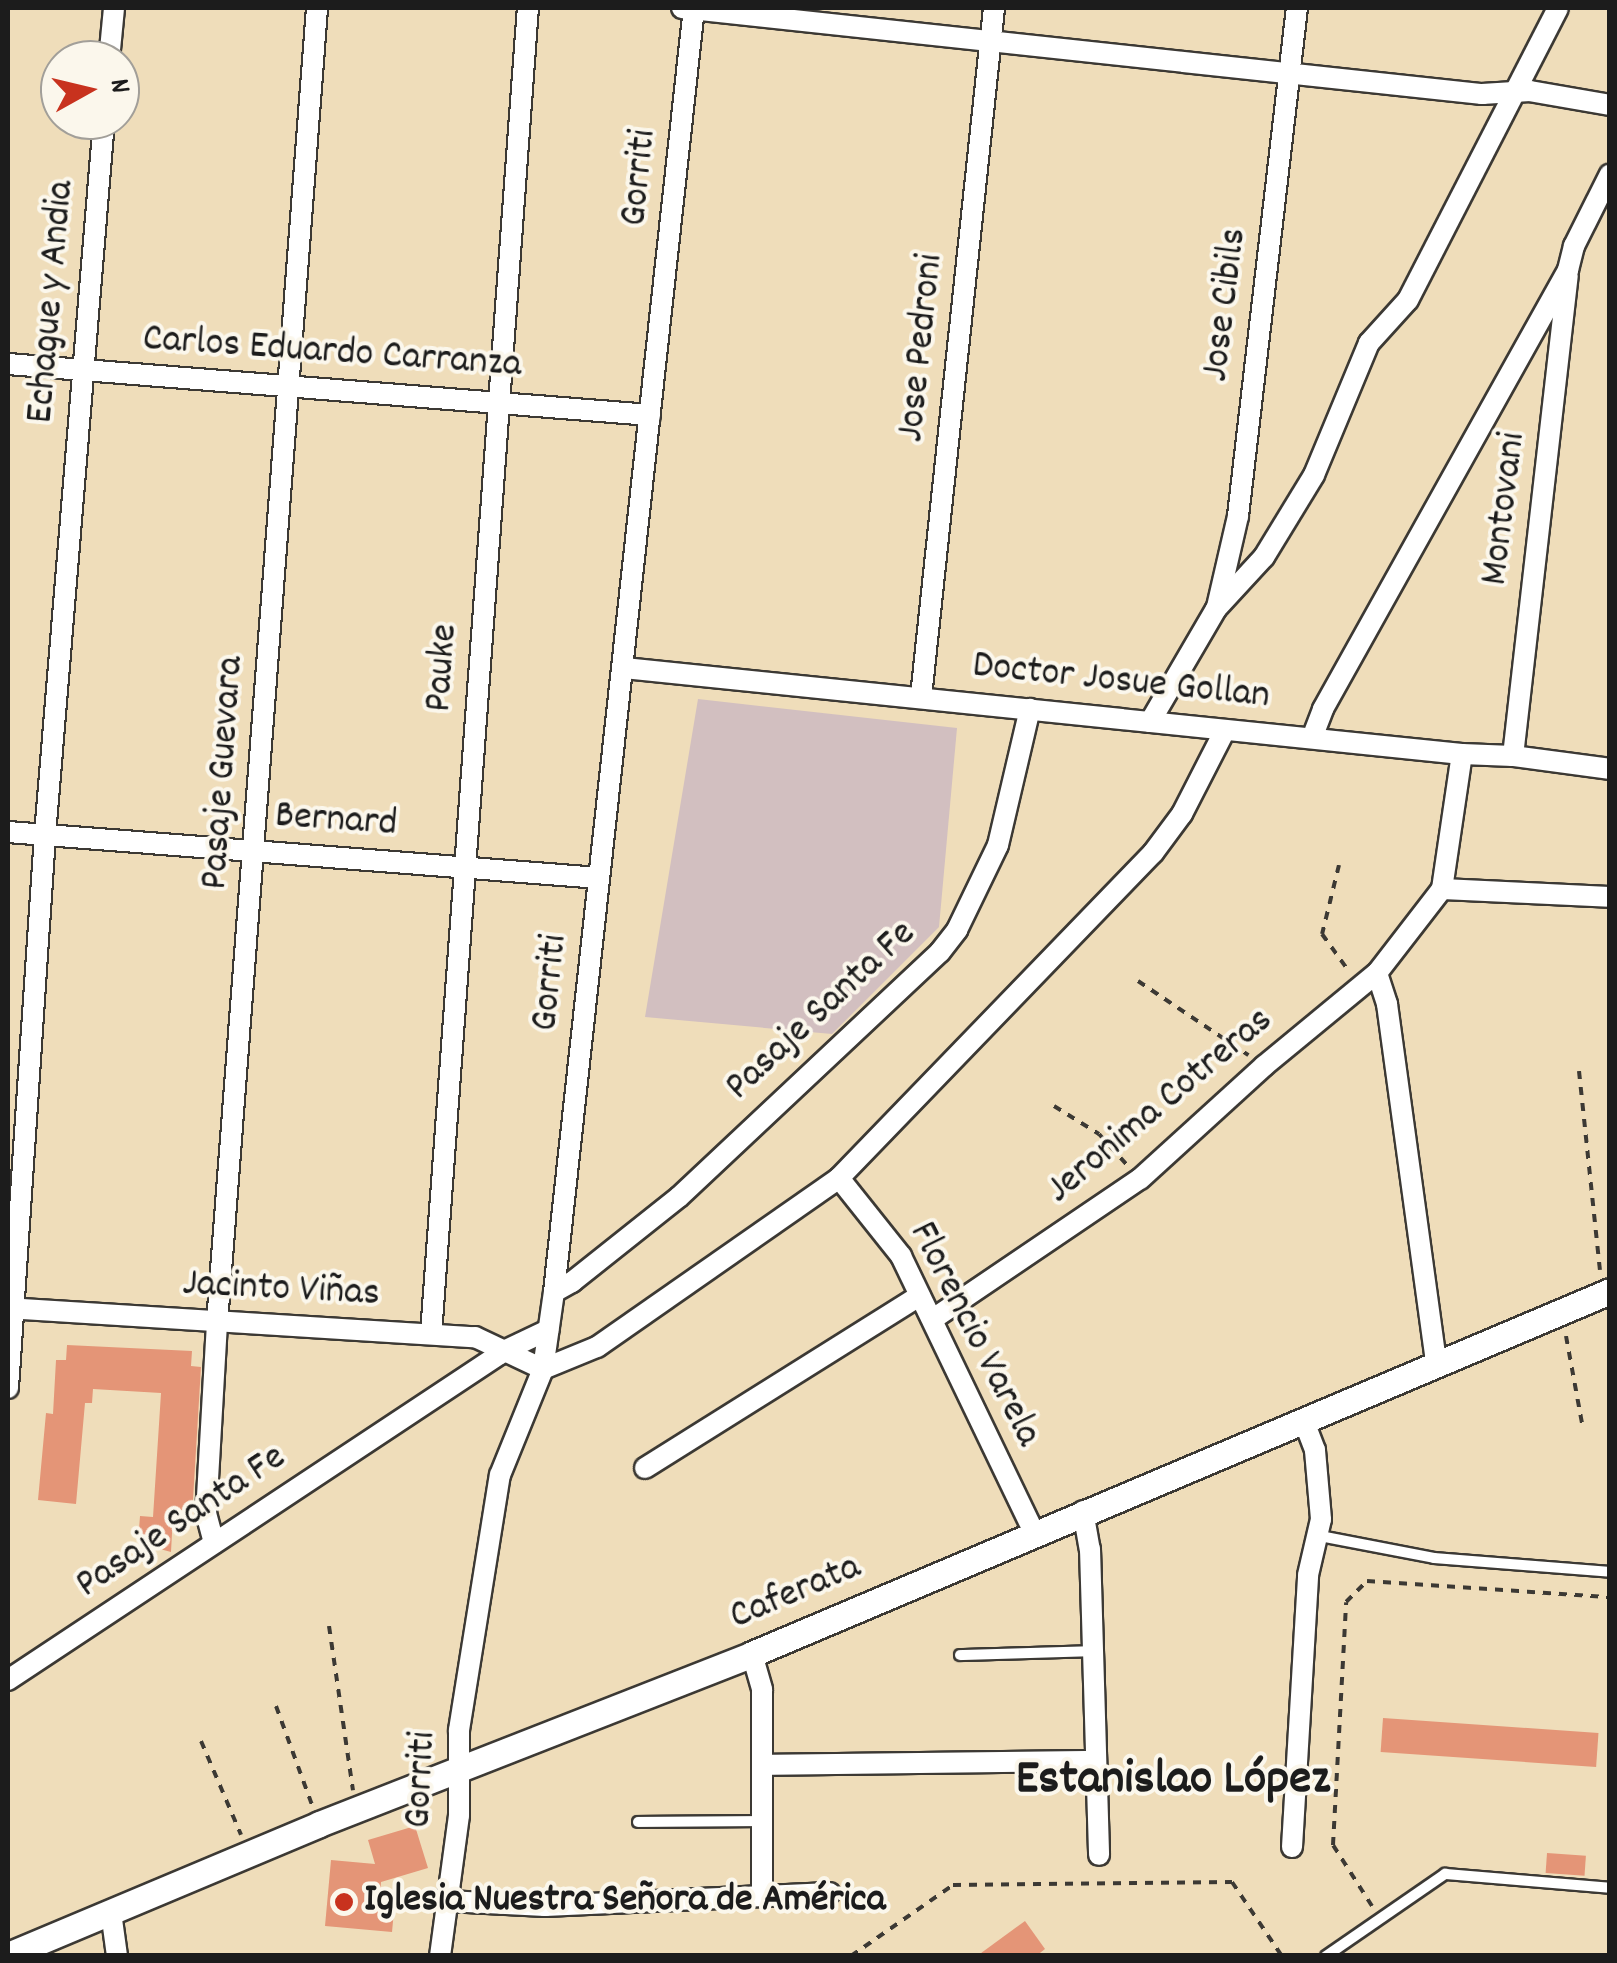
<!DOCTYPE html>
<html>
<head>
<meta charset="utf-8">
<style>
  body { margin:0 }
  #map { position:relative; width:1617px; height:1963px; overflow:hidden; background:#efddba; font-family:Dekko,sans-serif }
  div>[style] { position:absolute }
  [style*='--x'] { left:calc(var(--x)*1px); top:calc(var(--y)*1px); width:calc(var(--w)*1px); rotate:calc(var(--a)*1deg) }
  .industrial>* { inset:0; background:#d2bfc0 }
  .building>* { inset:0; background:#e49577; transform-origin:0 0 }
  .path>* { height:4px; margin-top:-2px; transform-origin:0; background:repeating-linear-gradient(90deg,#3c3934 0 8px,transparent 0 16px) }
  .roads { filter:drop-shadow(2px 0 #3c3934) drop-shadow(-2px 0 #3c3934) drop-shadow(0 2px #3c3934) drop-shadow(0 -2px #3c3934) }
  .service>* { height:10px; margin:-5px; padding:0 5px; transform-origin:5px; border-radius:5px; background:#fff }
  .minor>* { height:20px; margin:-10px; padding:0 10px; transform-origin:10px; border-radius:10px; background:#fff }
  .tertiary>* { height:25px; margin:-12.5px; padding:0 12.5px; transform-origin:12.5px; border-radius:12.5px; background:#fff }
  .dots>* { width:28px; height:28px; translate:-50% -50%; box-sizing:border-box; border:5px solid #fbf7ec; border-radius:50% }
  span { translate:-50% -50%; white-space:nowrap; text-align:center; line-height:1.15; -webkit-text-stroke:8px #fbf7ec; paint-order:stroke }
  .street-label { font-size:40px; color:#1c1c1c }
  .poi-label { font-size:40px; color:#1c1c1c; font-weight:700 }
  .left { translate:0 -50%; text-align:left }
  .district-label { font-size:50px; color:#1c1c1c; font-weight:700 }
  .frame { position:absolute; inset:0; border:10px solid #1c1c1c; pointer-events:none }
  .north { position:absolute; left:40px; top:40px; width:100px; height:100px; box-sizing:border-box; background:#fbf7ec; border:2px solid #a29f99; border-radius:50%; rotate:82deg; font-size:28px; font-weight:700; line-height:40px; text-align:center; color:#1c1c1c }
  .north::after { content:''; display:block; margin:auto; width:35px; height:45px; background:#c8321e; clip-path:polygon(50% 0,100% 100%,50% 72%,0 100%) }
</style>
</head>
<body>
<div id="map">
  <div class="industrial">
    <i style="clip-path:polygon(698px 699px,957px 728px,939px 927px,832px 1034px,645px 1017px)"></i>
  </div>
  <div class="building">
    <i style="clip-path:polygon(67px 1345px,192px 1351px,191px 1366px,201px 1367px,192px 1516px,173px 1515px,171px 1552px,138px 1543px,140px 1516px,153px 1517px,161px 1393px,93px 1389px,92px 1403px,85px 1403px,76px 1504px,38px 1500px,46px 1413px,53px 1414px,56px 1360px,66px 1360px)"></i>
    <i style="left:1383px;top:1718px;width:216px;height:34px;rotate:4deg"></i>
    <i style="clip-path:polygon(415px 1826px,428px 1868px,381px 1882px,379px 1910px,394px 1911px,392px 1932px,325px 1926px,331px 1860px,375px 1864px,368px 1840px)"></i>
    <i style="left:1547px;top:1853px;width:39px;height:20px;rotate:4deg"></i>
    <i style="clip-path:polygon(1025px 1921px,1045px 1949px,1036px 1956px,977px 1956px)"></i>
  </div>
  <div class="path">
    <i style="--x:1339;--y:865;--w:71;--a:103.8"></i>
    <i style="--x:1322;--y:934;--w:44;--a:54.2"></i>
    <i style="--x:1138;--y:981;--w:133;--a:33.9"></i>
    <i style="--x:1579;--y:1071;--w:200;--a:84"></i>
    <i style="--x:1054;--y:1106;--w:53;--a:31.9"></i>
    <i style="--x:1099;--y:1134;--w:42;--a:47.9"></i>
    <i style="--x:1566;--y:1336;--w:95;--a:79.6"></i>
    <i style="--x:329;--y:1626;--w:166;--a:81.7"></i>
    <i style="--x:276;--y:1706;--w:105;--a:70"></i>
    <i style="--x:201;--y:1741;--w:102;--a:66.9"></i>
    <i style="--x:1372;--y:1906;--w:72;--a:-122.6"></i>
    <i style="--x:1333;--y:1845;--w:243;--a:-86.9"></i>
    <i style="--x:1346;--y:1602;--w:30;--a:-45"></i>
    <i style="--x:1367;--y:1581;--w:244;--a:3.8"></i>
    <i style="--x:851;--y:1956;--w:124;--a:-34.8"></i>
    <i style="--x:953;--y:1885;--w:279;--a:-0.6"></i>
    <i style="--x:1232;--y:1882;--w:89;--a:56"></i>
  </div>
  <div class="roads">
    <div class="service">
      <i style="--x:1320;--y:1536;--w:116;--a:10.9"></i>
      <i style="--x:1434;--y:1558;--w:177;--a:4.5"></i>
      <i style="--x:960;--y:1655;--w:132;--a:-1.7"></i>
      <i style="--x:638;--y:1822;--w:123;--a:-0.5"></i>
      <i style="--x:1326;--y:1956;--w:145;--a:-34.6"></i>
      <i style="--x:1445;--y:1874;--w:166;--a:4.8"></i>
    </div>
    <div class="minor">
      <i style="--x:682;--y:8;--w:805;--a:6.14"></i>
      <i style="--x:1482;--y:94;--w:48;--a:-3.6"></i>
      <i style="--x:1530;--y:91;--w:81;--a:9.9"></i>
      <i style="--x:109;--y:60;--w:52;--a:-84.5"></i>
      <i style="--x:8;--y:364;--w:644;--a:4.54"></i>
      <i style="--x:1217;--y:607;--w:93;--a:-77"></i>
      <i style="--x:1238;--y:516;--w:511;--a:-83.38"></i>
      <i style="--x:624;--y:668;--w:842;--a:5.86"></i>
      <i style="--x:1462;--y:754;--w:51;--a:2.2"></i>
      <i style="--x:1513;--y:756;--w:98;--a:7.6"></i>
      <i style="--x:921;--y:697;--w:693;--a:-83.95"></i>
      <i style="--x:1150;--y:722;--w:131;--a:-59.7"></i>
      <i style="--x:1216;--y:609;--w:71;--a:-47.3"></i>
      <i style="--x:1264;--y:557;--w:96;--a:-58.6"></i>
      <i style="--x:1314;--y:475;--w:143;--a:-67.4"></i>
      <i style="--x:1369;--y:343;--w:58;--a:-47.8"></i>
      <i style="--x:1408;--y:300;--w:328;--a:-62.8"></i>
      <i style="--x:1312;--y:738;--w:31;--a:-69"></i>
      <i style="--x:1323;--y:709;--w:503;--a:-60.83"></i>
      <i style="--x:1568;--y:270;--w:25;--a:-76"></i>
      <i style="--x:1574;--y:246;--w:80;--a:-63.4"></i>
      <i style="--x:1513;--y:756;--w:483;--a:-83.5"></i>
      <i style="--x:8;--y:832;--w:593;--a:4.45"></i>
      <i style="--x:1442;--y:889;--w:168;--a:2.7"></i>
      <i style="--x:1377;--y:973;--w:33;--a:72"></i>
      <i style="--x:1387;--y:1004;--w:362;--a:82.2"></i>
      <i style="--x:839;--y:1178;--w:100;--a:51.5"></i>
      <i style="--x:901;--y:1256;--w:306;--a:64.3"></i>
      <i style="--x:554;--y:1292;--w:21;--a:-29"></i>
      <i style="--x:572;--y:1282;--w:137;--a:-38.5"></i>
      <i style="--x:679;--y:1197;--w:358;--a:-43.2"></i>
      <i style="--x:940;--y:952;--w:28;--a:-52"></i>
      <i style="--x:957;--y:930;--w:94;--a:-64.2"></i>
      <i style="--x:998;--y:845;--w:140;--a:-76.8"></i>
      <i style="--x:8;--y:1308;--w:468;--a:3.6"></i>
      <i style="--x:475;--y:1337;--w:75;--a:25.2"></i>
      <i style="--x:543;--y:1369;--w:58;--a:-22.2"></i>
      <i style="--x:597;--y:1347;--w:295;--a:-34.9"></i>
      <i style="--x:839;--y:1178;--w:452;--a:-46"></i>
      <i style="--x:1153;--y:853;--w:49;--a:-53.4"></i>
      <i style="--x:1182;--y:814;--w:94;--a:-62.9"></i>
      <i style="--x:933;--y:1319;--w:250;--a:-34.1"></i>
      <i style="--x:1140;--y:1179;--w:168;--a:-42.3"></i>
      <i style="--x:1264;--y:1066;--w:146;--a:-39.5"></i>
      <i style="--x:1377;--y:973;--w:106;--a:-52.3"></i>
      <i style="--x:1442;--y:889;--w:136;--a:-81.6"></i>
      <i style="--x:431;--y:1334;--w:1330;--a:-85.82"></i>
      <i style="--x:8;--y:1388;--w:554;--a:-86.17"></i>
      <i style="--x:45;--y:835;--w:717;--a:-85.28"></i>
      <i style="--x:645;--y:1468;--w:324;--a:-32.1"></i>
      <i style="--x:1083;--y:1511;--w:39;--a:80"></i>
      <i style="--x:1090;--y:1549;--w:306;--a:88.3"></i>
      <i style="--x:214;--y:1543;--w:30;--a:-105"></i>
      <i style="--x:206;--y:1514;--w:191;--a:-86.7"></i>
      <i style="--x:217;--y:1323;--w:1319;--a:-85.65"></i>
      <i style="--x:752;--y:1654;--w:37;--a:74"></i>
      <i style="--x:762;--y:1690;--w:204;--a:90"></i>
      <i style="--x:8;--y:1680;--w:597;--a:-33.53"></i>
      <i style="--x:506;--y:1350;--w:47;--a:-25.5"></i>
      <i style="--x:763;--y:1765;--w:333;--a:-0.7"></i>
      <i style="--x:1292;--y:1847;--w:272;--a:-86.6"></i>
      <i style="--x:1308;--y:1575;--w:57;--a:-76.9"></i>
      <i style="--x:1321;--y:1519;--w:69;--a:-95"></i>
      <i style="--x:1315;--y:1450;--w:30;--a:-111"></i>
      <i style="--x:447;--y:1901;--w:98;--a:2.9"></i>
      <i style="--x:545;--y:1906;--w:285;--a:-2.6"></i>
      <i style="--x:111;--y:1912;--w:44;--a:82.2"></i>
      <i style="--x:440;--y:1956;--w:142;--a:-82.3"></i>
      <i style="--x:459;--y:1815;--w:85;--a:-90"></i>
      <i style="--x:459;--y:1730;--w:258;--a:-80.9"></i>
      <i style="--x:500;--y:1475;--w:114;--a:-67.9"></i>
      <i style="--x:543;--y:1369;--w:78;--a:-81.9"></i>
      <i style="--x:554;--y:1292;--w:1292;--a:-83.78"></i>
    </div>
    <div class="tertiary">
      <i style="--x:8;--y:1955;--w:337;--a:-22.8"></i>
      <i style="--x:319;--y:1824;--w:465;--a:-21.4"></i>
      <i style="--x:752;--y:1654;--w:932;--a:-22.93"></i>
    </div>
  </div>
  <div class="dots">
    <i style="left:344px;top:1902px;background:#c8321e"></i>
  </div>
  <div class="street-label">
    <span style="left:641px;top:178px;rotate:-84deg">Gorriti</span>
    <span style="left:53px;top:302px;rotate:-85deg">Echague y Andia</span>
    <span style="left:1227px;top:305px;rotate:-83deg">Jose Cibils</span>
    <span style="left:923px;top:348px;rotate:-84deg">Jose Pedroni</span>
    <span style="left:332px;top:354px;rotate:4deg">Carlos Eduardo Carranza</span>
    <span style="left:1506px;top:509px;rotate:-83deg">Montovani</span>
    <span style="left:444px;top:668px;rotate:-86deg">Pauke</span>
    <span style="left:1121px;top:683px;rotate:6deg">Doctor Josue Gollan</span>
    <span style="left:225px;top:773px;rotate:-86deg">Pasaje Guevara</span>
    <span style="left:336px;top:822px;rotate:4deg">Bernard</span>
    <span style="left:552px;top:983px;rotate:-84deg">Gorriti</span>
    <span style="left:822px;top:1012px;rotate:-43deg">Pasaje Santa Fe</span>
    <span style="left:1161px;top:1107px;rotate:-40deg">Jeronima Cotreras</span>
    <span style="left:281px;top:1291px;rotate:3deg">Jacinto Viñas</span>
    <span style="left:973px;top:1335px;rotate:63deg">Florencio Varela</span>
    <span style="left:182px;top:1523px;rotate:-34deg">Pasaje Santa Fe</span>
    <span style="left:796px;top:1594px;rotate:-23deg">Caferata</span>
    <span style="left:423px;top:1780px;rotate:-87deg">Gorriti</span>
  </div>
  <div class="poi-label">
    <span class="left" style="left:364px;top:1902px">Iglesia Nuestra Señora de América</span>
  </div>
  <div class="district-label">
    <span style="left:1173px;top:1782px">Estanislao López</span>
  </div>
  <div class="frame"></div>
  <div class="north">N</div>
</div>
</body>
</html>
